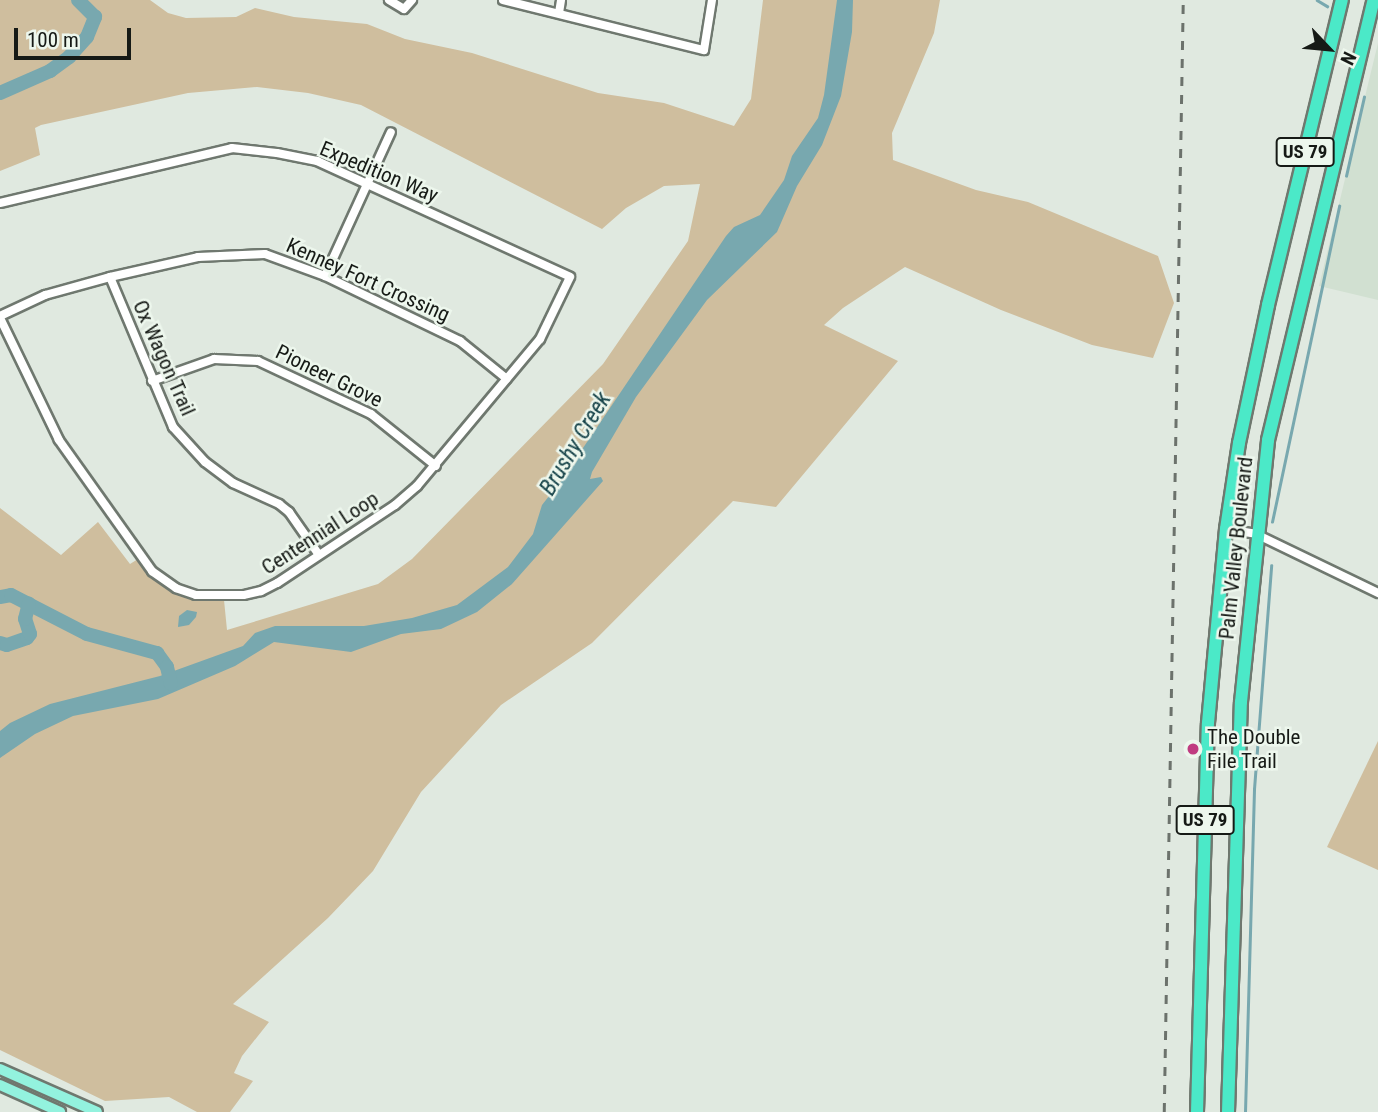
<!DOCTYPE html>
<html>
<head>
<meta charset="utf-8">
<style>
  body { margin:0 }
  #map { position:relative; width:1378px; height:1112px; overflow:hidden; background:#e0e9e0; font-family:"Roboto Condensed",sans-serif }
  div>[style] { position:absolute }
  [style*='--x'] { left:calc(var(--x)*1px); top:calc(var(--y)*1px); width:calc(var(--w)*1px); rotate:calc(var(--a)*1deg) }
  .built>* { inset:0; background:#d1e0d1 }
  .green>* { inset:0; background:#cfbe9e }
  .water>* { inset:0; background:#78a8af }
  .stream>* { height:2.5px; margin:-1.25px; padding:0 1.25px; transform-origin:1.25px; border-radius:1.25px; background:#78a8af }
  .river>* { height:14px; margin:-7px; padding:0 7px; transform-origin:7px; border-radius:7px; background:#78a8af }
  .roads { filter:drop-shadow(2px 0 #6f786f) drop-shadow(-2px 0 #6f786f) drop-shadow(0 2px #6f786f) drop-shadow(0 -2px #6f786f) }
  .minor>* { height:8px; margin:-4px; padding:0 4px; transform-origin:4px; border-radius:4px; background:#fff }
  .major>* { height:10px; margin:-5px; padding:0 5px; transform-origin:5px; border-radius:5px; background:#93f2de }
  .highway>* { height:12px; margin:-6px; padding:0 6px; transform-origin:6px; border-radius:6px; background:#4be9c8 }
  .rail>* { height:2.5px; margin-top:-1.25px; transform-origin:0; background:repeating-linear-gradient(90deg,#6c726c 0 9px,transparent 0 18px) }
  .dots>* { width:19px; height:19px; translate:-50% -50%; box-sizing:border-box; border:4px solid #edf7ed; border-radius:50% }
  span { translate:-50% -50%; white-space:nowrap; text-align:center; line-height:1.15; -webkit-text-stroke:5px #edf7ed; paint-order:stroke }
  .shield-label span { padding:2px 5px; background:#edf7ed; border:2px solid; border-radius:5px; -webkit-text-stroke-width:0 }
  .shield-label { font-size:19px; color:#161a16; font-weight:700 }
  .street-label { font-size:21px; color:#161a16 }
  .poi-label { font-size:21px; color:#161a16 }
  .left { translate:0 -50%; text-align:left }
  .water-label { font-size:23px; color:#17444a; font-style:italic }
  .north { position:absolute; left:1294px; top:14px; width:70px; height:70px; -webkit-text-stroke:5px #edf7ed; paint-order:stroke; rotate:116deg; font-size:19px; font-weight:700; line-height:28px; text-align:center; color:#161a16 }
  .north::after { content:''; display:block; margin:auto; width:24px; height:32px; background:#161a16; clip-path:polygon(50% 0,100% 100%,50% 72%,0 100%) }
  .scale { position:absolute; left:14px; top:28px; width:117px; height:32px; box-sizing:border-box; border:4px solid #161a16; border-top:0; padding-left:9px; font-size:21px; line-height:24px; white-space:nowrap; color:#161a16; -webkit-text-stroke:5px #edf7ed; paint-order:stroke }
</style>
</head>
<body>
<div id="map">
  <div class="built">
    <i style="clip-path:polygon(1378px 43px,1378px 300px,1319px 286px)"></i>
  </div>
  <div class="green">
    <i style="clip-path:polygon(0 0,150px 0,168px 13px,186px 18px,236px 17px,255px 8px,294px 17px,367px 24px,405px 39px,472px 53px,598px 93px,664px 103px,734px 126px,751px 99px,763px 0,940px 0,934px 33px,892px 133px,893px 160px,976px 190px,1028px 202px,1158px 256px,1174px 303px,1153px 358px,1092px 345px,1001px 310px,905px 267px,843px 308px,824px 325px,898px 361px,776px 507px,733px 501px,592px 643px,501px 705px,421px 792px,373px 871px,328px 918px,233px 1004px,269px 1022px,242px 1056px,234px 1073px,253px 1081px,230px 1112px,197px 1112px,169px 1097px,105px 1101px,0 1050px,0 508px,61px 555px,98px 522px,130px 564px,138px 559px,170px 590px,194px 600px,224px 600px,227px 630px,378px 584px,412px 559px,603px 364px,688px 241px,700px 184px,664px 186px,626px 208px,602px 229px,361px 105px,308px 93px,257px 87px,188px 93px,41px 125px,35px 128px,40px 155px,0 171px)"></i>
    <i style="clip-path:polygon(1378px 741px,1378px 870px,1327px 847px)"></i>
  </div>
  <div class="water">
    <i style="clip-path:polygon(837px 0,853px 0,852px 32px,841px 96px,822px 145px,797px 186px,777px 232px,707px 300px,636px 397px,592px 472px,590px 479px,601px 477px,603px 481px,512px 584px,477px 612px,441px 629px,401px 634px,351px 652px,274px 642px,235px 666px,158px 699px,73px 716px,35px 734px,0 758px,0 731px,10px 723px,50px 704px,160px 676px,243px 646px,255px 633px,275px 626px,364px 626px,412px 618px,457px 605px,508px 567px,533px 534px,542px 505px,576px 462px,583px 448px,726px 236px,734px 227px,760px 215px,784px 180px,792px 156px,818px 118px,824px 95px)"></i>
    <i style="clip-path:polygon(187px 610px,197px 612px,196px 617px,189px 625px,178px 627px,179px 616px)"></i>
  </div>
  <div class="stream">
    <i style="--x:1317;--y:0;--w:12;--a:31"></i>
    <i style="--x:1346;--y:176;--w:81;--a:-77.2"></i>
    <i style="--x:1272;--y:522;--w:323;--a:-78"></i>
    <i style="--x:1245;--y:1112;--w:323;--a:-88.4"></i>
    <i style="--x:1254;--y:789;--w:224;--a:-85.6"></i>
  </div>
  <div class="river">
    <i style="--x:0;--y:93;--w:55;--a:-23.7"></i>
    <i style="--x:50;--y:71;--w:24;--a:-36"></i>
    <i style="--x:69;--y:57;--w:27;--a:-48"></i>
    <i style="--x:87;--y:37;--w:22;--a:-68"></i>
    <i style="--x:95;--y:17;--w:24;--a:-135"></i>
    <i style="--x:0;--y:597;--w:11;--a:-10"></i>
    <i style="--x:11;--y:595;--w:85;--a:27.2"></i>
    <i style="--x:87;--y:634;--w:73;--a:15.2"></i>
    <i style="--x:157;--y:653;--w:17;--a:54"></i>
    <i style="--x:167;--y:667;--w:17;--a:77"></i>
    <i style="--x:0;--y:643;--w:7;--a:16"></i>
    <i style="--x:7;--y:645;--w:21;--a:-19"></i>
    <i style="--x:27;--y:638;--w:5;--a:-53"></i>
    <i style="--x:30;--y:634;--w:16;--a:-108"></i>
    <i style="--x:25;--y:619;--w:16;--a:-76"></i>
  </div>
  <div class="roads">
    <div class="minor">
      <i style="--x:389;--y:0;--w:17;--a:31"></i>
      <i style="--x:404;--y:9;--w:12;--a:-48"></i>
      <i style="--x:503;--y:0;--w:207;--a:14"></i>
      <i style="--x:704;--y:50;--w:51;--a:-80.9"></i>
      <i style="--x:559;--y:13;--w:13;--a:-81"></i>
      <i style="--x:0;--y:203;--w:238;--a:-13.3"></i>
      <i style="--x:232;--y:148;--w:45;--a:6.3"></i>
      <i style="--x:277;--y:153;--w:41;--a:11.3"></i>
      <i style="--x:317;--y:161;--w:278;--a:24.6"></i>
      <i style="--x:570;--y:277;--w:69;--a:115.8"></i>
      <i style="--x:540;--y:339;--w:192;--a:129.9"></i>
      <i style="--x:417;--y:486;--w:29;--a:139"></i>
      <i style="--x:395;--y:505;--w:141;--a:146.5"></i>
      <i style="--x:277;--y:583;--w:18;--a:153"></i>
      <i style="--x:261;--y:591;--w:18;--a:167"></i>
      <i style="--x:243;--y:595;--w:47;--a:180"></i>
      <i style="--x:196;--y:595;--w:21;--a:-161"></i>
      <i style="--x:176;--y:588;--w:29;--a:-145"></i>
      <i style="--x:152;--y:571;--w:161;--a:-125.4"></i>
      <i style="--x:59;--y:440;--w:136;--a:-115.8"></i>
      <i style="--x:325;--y:276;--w:158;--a:-65.4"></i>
      <i style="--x:110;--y:277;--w:163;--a:67.2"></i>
      <i style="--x:173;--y:427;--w:47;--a:47.6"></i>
      <i style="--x:205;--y:462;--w:35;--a:37"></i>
      <i style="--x:233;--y:483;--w:51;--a:24.5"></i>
      <i style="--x:279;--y:504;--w:13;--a:39"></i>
      <i style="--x:289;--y:512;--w:52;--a:55.1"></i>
      <i style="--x:0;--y:316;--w:50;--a:-25"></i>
      <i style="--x:45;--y:295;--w:67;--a:-15.5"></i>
      <i style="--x:110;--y:277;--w:90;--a:-12.8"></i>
      <i style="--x:198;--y:257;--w:67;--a:-2.6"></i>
      <i style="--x:265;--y:254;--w:64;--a:20.1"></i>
      <i style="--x:325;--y:276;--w:150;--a:25.7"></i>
      <i style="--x:460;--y:341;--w:60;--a:39"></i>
      <i style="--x:152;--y:381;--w:66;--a:-19.5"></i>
      <i style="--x:214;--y:359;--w:44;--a:2.6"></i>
      <i style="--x:258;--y:361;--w:125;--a:25.1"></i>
      <i style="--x:371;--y:414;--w:83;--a:38.7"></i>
      <i style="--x:1226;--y:529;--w:30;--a:9"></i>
      <i style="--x:1256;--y:534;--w:136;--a:25.8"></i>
    </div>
    <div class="major">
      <i style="--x:0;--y:1069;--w:106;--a:23.9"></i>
      <i style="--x:0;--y:1085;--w:66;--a:24.2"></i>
    </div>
    <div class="highway">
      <i style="--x:1197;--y:1112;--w:389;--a:-88.4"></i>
      <i style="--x:1208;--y:723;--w:195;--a:-84.7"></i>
      <i style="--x:1226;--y:529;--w:87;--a:-81.4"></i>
      <i style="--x:1239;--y:443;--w:141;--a:-78.1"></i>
      <i style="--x:1268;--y:305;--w:314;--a:-76.4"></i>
      <i style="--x:1228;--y:1112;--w:410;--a:-88.2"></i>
      <i style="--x:1241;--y:702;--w:263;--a:-84.1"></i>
      <i style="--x:1268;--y:440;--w:453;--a:-76.5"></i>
    </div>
  </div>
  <div class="rail">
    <i style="--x:1164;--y:1112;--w:1112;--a:-89.02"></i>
  </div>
  <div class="dots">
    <i style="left:1193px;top:749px;background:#c03c81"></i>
  </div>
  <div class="shield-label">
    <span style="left:1305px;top:152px">US 79</span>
    <span style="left:1205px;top:820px">US 79</span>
  </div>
  <div class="street-label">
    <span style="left:379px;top:172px;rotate:23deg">Expedition Way</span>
    <span style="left:368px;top:280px;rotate:24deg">Kenney Fort Crossing</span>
    <span style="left:164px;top:358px;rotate:66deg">Ox Wagon Trail</span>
    <span style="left:329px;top:376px;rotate:26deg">Pioneer Grove</span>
    <span style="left:320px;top:533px;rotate:-33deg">Centennial Loop</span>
    <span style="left:1236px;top:548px;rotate:-84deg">Palm Valley Boulevard</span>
  </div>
  <div class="poi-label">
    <span class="left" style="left:1207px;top:749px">The Double<br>File Trail</span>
  </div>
  <div class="water-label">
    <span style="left:576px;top:444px;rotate:-59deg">Brushy Creek</span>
  </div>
  <div class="north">N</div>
  <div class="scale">100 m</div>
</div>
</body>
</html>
